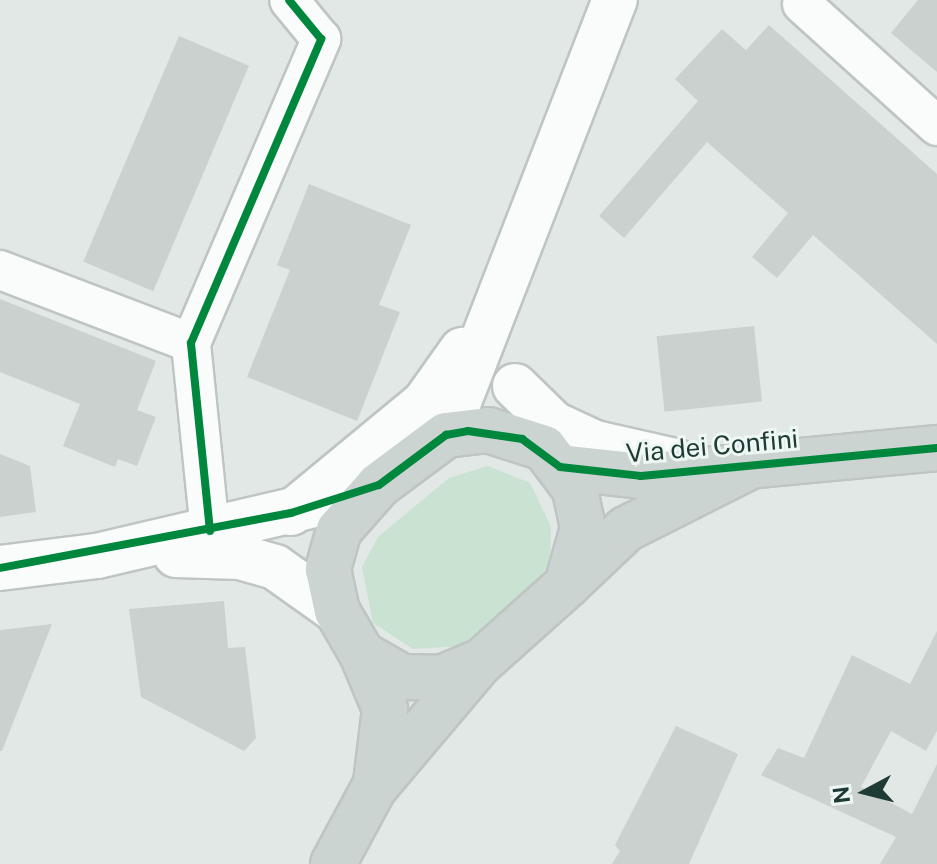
<!DOCTYPE html>
<html>
<head>
<meta charset="utf-8">
<style>
  body { margin:0 }
  #map { position:relative; width:937px; height:864px; overflow:hidden; background:#e1e8e5; font-family:"Public Sans",sans-serif }
  div>[style] { position:absolute }
  [style*='--x'] { left:calc(var(--x)*1px); top:calc(var(--y)*1px); width:calc(var(--w)*1px); rotate:calc(var(--a)*1deg) }
  .green>* { inset:0; background:#c9e2d2 }
  .building>* { inset:0; background:#cbd1cf; transform-origin:0 0 }
  .roads { filter:drop-shadow(2px 0 #bec5c2) drop-shadow(-2px 0 #bec5c2) drop-shadow(0 2px #bec5c2) drop-shadow(0 -2px #bec5c2) }
  .minor>* { height:38px; margin:-19px; padding:0 19px; transform-origin:19px; border-radius:19px; background:#fafcfb }
  .tertiary>* { height:44px; margin:-22px; padding:0 22px; transform-origin:22px; border-radius:22px; background:#fafcfb }
  .secondary>* { height:44px; margin:-22px; padding:0 22px; transform-origin:22px; border-radius:22px; background:#fafcfb }
  .primary>* { height:44px; margin:-22px; padding:0 22px; transform-origin:22px; border-radius:22px; background:#ccd4d2 }
  .cycleway>* { height:8px; margin:-4px; padding:0 4px; transform-origin:4px; border-radius:4px; background:#00873e }
  span { translate:-50% -50%; white-space:nowrap; text-align:center; line-height:1.15; -webkit-text-stroke:6px #eef7f3; paint-order:stroke }
  .street-label { font-size:26px; color:#1e3b35 }
  .north { position:absolute; left:825px; top:752px; width:80px; height:80px; -webkit-text-stroke:6px #eef7f3; paint-order:stroke; rotate:263deg; font-size:22px; font-weight:700; line-height:32px; text-align:center; color:#1e3b35 }
  .north::after { content:''; display:block; margin:auto; width:28px; height:36px; background:#1e3b35; clip-path:polygon(50% 0,100% 100%,50% 72%,0 100%) }
</style>
</head>
<body>
<div id="map">
  <div class="green">
    <i style="clip-path:polygon(488px 466px,530px 483px,551px 527px,550px 560px,540px 581px,460px 646px,413px 649px,373px 623px,362px 567px,378px 537px,449px 478px)"></i>
  </div>
  <div class="building">
    <i style="clip-path:polygon(918px 0,937px 0,937px 72px,891px 33px)"></i>
    <i style="clip-path:polygon(769px 25px,937px 174px,937px 344px,813px 235px,777px 278px,752px 257px,788px 213px,707px 142px,624px 238px,599px 216px,698px 101px,675px 79px,722px 29px,746px 50px)"></i>
    <i style="left:179px;top:36px;width:76px;height:245px;rotate:23deg"></i>
    <i style="clip-path:polygon(309px 184px,411px 225px,379px 305px,400px 312px,357px 421px,247px 377px,290px 270px,277px 265px)"></i>
    <i style="clip-path:polygon(0 299px,156px 361px,137px 410px,156px 417px,137px 466px,118px 459px,115px 467px,63px 446px,80px 404px,0 372px)"></i>
    <i style="left:754px;top:326px;width:76px;height:98px;rotate:84deg"></i>
    <i style="clip-path:polygon(0 454px,30px 466px,36px 512px,0 517px)"></i>
    <i style="clip-path:polygon(224px 601px,228px 648px,245px 647px,256px 738px,244px 751px,141px 697px,129px 609px)"></i>
    <i style="clip-path:polygon(52px 624px,2px 751px,0 751px,0 630px)"></i>
    <i style="clip-path:polygon(937px 631px,937px 731px,926px 751px,891px 731px,861px 787px,912px 814px,937px 764px,937px 864px,880px 864px,896px 837px,761px 775px,778px 748px,804px 758px,852px 655px,910px 684px)"></i>
    <i style="clip-path:polygon(676px 726px,738px 754px,689px 864px,612px 864px,620px 851px,615px 845px)"></i>
  </div>
  <div class="roads">
    <div class="minor">
      <i style="--x:802;--y:4;--w:182;--a:42.1"></i>
      <i style="--x:0;--y:270;--w:204;--a:20.9"></i>
      <i style="--x:210;--y:531;--w:189;--a:-95.8"></i>
      <i style="--x:191;--y:343;--w:331;--a:-66.8"></i>
      <i style="--x:321;--y:39;--w:50;--a:-129.4"></i>
    </div>
    <div class="tertiary">
      <i style="--x:176;--y:555;--w:64;--a:1.8"></i>
      <i style="--x:240;--y:557;--w:36;--a:16"></i>
      <i style="--x:275;--y:567;--w:76;--a:35.4"></i>
      <i style="--x:0;--y:568;--w:98;--a:-7.1"></i>
      <i style="--x:97;--y:556;--w:237;--a:-13.2"></i>
    </div>
    <div class="secondary">
      <i style="--x:515;--y:386;--w:54;--a:44.3"></i>
      <i style="--x:554;--y:424;--w:45;--a:24.9"></i>
      <i style="--x:595;--y:443;--w:82;--a:12.7"></i>
      <i style="--x:446;--y:435;--w:467;--a:-68.8"></i>
      <i style="--x:291;--y:513;--w:174;--a:-39.6"></i>
      <i style="--x:425;--y:402;--w:64;--a:-54.6"></i>
    </div>
    <div class="primary">
      <i style="--x:560;--y:467;--w:81;--a:6.3"></i>
      <i style="--x:641;--y:476;--w:297;--a:-5.4"></i>
      <i style="--x:567;--y:585;--w:59;--a:-74.3"></i>
      <i style="--x:583;--y:528;--w:40;--a:-102"></i>
      <i style="--x:575;--y:489;--w:51;--a:-127.1"></i>
      <i style="--x:544;--y:448;--w:59;--a:-162.2"></i>
      <i style="--x:488;--y:430;--w:42;--a:173.2"></i>
      <i style="--x:446;--y:435;--w:84;--a:143.3"></i>
      <i style="--x:379;--y:485;--w:60;--a:131.6"></i>
      <i style="--x:339;--y:530;--w:41;--a:105.8"></i>
      <i style="--x:328;--y:569;--w:43;--a:77.9"></i>
      <i style="--x:337;--y:611;--w:50;--a:59.8"></i>
      <i style="--x:362;--y:654;--w:46;--a:29.9"></i>
      <i style="--x:402;--y:677;--w:39;--a:1"></i>
      <i style="--x:441;--y:678;--w:44;--a:-22.5"></i>
      <i style="--x:482;--y:661;--w:114;--a:-41.8"></i>
      <i style="--x:567;--y:585;--w:81;--a:-43.5"></i>
      <i style="--x:626;--y:529;--w:136;--a:-26.8"></i>
      <i style="--x:362;--y:654;--w:60;--a:67.3"></i>
      <i style="--x:385;--y:709;--w:74;--a:97"></i>
      <i style="--x:333;--y:864;--w:86;--a:-61.7"></i>
      <i style="--x:374;--y:788;--w:160;--a:-49.8"></i>
    </div>
  </div>
  <div class="cycleway">
    <i style="--x:210;--y:531;--w:189;--a:-95.8"></i>
    <i style="--x:191;--y:343;--w:331;--a:-66.8"></i>
    <i style="--x:321;--y:39;--w:50;--a:-129.4"></i>
    <i style="--x:0;--y:568;--w:296;--a:-10.7"></i>
    <i style="--x:291;--y:513;--w:92;--a:-17.7"></i>
    <i style="--x:379;--y:485;--w:84;--a:-36.7"></i>
    <i style="--x:446;--y:435;--w:22;--a:-10"></i>
    <i style="--x:468;--y:431;--w:55;--a:8.4"></i>
    <i style="--x:522;--y:439;--w:47;--a:36.4"></i>
    <i style="--x:560;--y:467;--w:81;--a:6.3"></i>
    <i style="--x:641;--y:476;--w:297;--a:-5.4"></i>
  </div>
  <div class="street-label">
    <span style="left:712px;top:446px;rotate:-5deg">Via dei Confini</span>
  </div>
  <div class="north">N</div>
</div>
</body>
</html>
